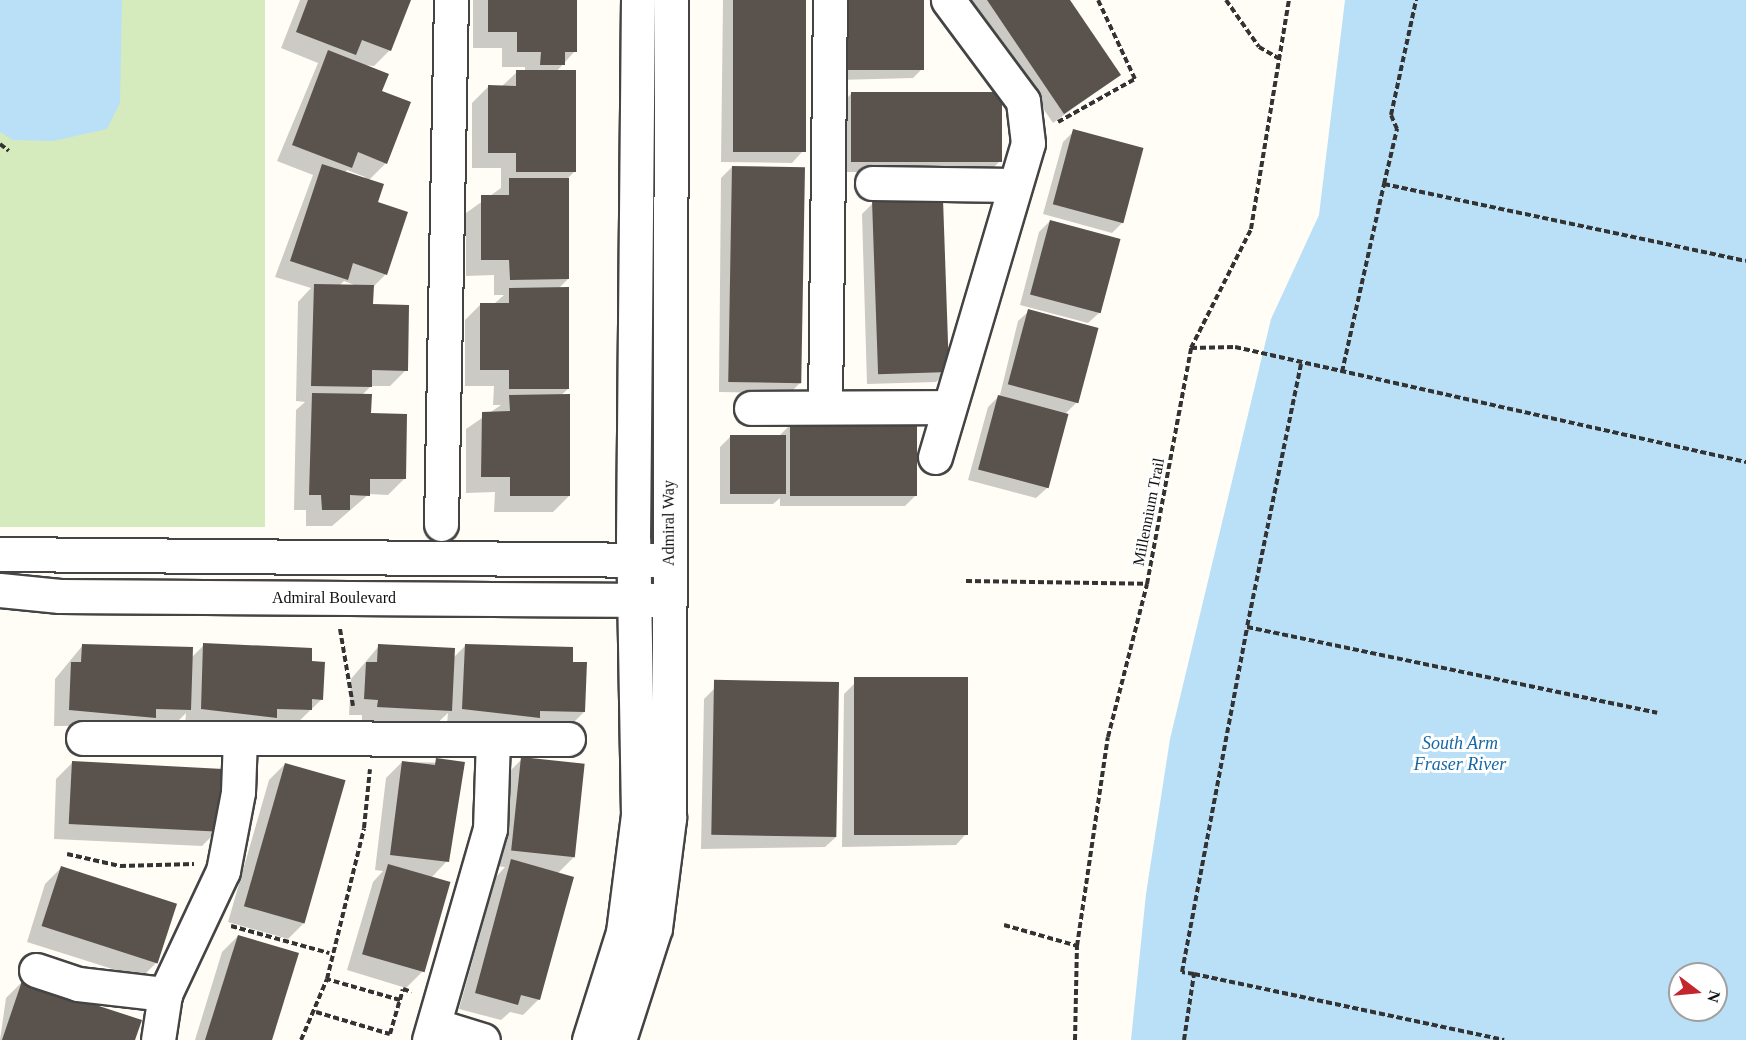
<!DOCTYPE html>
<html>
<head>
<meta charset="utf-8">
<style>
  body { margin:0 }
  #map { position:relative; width:1746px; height:1040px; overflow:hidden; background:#fffdf5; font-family:Georgia,serif }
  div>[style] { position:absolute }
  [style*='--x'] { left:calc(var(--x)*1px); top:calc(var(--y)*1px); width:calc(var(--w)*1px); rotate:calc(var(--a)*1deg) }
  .green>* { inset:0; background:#d5ebbd; transform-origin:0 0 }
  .water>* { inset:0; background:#b9e0f7 }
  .shadow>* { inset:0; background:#0003 }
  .building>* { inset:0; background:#5a524d; transform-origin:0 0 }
  .path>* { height:4px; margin-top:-2px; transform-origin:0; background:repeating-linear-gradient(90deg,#333 0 6px,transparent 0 9px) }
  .roads { filter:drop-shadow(2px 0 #444) drop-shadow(-2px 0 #444) drop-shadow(0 2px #444) drop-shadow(0 -2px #444) }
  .minor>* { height:33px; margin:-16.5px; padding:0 16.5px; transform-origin:16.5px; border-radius:16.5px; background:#fff }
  span { translate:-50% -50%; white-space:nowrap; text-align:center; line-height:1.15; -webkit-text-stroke:6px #fff; paint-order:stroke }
  .street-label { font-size:16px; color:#111 }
  .water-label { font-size:18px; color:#1768a6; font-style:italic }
  .north { position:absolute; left:1668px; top:962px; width:60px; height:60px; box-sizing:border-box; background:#fff; border:2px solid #a0a0a0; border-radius:50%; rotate:106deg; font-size:16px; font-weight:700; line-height:24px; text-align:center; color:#111 }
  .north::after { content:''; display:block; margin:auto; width:21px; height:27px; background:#c4262e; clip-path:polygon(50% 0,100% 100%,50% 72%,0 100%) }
</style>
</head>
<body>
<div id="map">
  <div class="green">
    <i style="left:0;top:0;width:265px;height:527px"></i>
  </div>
  <div class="water">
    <i style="clip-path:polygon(0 0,122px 0,120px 103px,107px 129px,53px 141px,13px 140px,0 132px)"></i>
    <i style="clip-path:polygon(evenodd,1345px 0,1746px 0,1746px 1040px,1131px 1040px,1146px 894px,1170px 739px,1271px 319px,1319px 215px,1345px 0,1680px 974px,1716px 974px,1716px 1010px,1680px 1010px,1680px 974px)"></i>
  </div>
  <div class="shadow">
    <i style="clip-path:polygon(evenodd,300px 0,410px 0,390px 50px,374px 66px,362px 65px,380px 92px,386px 163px,368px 181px,386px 274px,372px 288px,372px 306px,406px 370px,390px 386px,371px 386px,362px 395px,404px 479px,388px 495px,369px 494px,332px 526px,306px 526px,306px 510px,294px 510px,296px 410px,305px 402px,296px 401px,298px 302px,311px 288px,275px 277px,313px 175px,277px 161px,318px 63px,281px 48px,300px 0,347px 170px,365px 177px,364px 179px,345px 173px,347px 170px,300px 0,344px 281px,357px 286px,339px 286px,344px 281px)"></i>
    <i style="clip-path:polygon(473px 0,575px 0,575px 51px,556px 72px,575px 171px,568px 178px,568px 279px,558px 289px,568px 389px,560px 396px,569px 496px,553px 512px,494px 512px,495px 492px,466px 493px,466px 429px,501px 405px,493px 405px,494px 386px,465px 386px,465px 320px,481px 304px,494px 304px,504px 295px,494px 295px,494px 275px,466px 276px,466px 213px,501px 188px,501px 168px,472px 168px,472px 103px,488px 87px,501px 87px,517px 72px,525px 72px,525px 67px,502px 67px,502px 48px,473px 48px)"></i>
    <i style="clip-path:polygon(723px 0,804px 0,802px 152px,792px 163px,721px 162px)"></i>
    <i style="clip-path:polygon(836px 0,923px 0,924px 67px,913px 78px,838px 80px)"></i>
    <i style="clip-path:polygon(970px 0,1068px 0,1119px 75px,1053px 123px)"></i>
    <i style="clip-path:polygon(852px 93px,1000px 161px,989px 172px,841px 172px,841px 104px)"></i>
    <i style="clip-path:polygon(1074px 131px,1123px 222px,1112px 233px,1043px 214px,1063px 142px)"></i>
    <i style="clip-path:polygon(732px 167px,800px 383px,790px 393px,719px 392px,721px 178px)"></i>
    <i style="clip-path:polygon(873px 203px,947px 372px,936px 382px,867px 384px,862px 214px)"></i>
    <i style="clip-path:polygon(1050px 221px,1099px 313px,1088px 323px,1020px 305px,1039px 232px)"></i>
    <i style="clip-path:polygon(1029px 311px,1077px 402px,1065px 414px,1047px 488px,1036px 498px,968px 480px,988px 407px,1000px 395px,1018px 321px)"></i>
    <i style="clip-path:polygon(790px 425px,916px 495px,905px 506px,780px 506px,780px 498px,773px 504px,720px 504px,720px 447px,730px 437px,780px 435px)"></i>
    <i style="clip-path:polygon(83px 645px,191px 658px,204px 645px,310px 663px,322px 699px,294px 726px,185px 725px,186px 713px,174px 725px,54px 726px,55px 679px)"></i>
    <i style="clip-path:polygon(466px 645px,571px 663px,584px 712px,568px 728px,447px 724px,448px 713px,434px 726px,362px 723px,362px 715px,349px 715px,351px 679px,379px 646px,453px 658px)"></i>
    <i style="clip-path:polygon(855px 683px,966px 834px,956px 845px,842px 847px,844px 694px)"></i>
    <i style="clip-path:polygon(715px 688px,836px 837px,825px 847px,701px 849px,704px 699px)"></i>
    <i style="clip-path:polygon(522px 759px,574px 857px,557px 874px,539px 999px,523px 1015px,510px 1012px,501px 1020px,459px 1009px,496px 877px,505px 867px,496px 866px,506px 775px)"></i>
    <i style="clip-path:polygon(402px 762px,463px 763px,447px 861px,431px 878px,448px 883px,422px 972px,406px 988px,347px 970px,373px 882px,383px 871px,375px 870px,386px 778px)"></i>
    <i style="clip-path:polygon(72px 763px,218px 830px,202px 846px,54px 839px,56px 779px)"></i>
    <i style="clip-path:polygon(285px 764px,304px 923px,288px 939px,228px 922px,269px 780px)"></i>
    <i style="clip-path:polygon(61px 868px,157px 962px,141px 978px,27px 942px,45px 884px)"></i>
    <i style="clip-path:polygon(238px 936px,270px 1040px,195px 1040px,222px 952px)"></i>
    <i style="clip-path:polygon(22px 982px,133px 1040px,0 1040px,6px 998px)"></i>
  </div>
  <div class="building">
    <i style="clip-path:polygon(308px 0,411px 0,391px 51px,362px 40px,356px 55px,296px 32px)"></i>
    <i style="clip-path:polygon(488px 0,577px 0,577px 52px,565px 52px,565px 65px,540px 65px,541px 52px,517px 52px,517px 32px,488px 32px)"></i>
    <i style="left:733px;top:0;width:73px;height:152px"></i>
    <i style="left:847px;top:0;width:77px;height:70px"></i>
    <i style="clip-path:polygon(987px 0,1070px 0,1121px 75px,1064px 114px)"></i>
    <i style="clip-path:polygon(328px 50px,389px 74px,382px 91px,411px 102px,387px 164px,358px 152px,352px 168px,292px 145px)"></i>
    <i style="clip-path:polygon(516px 70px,576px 70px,576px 172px,516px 172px,516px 153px,488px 153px,488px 85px,516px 86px)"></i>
    <i style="left:851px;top:92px;width:151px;height:70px"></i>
    <i style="left:1073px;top:129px;width:73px;height:78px;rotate:15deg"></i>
    <i style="clip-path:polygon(322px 164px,384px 184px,378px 202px,408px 212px,387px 275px,353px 263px,348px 280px,290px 261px)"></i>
    <i style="left:732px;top:166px;width:73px;height:216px;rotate:1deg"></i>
    <i style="clip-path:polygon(509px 178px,569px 178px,569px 279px,510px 280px,509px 260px,481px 260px,481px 195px,509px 195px)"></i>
    <i style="left:943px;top:199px;width:173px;height:71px;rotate:88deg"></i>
    <i style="left:1050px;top:220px;width:73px;height:77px;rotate:15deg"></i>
    <i style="clip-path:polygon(314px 284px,374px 285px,373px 304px,409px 305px,408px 371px,372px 370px,372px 387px,311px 386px)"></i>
    <i style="clip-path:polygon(569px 287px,569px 389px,509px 389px,509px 370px,480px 370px,480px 303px,509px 303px,509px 288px)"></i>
    <i style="left:1028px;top:309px;width:73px;height:78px;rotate:15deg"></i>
    <i style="clip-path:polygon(312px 393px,372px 394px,371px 413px,407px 414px,406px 479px,370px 479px,370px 496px,350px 495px,350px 510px,322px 510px,321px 495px,309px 495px)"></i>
    <i style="clip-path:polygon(570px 394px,570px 496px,510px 496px,510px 477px,481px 477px,482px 412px,510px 411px,509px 395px)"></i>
    <i style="left:998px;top:395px;width:73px;height:77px;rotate:15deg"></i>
    <i style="left:790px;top:423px;width:127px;height:73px"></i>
    <i style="left:730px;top:435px;width:56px;height:59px"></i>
    <i style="clip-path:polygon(203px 643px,312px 648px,312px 661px,325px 662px,323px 700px,312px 699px,312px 710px,277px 709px,277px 718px,201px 709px)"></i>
    <i style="clip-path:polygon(82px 644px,193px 647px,191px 710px,156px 709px,156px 718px,69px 710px,71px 662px,81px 662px)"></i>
    <i style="clip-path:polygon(378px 644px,455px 648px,452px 711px,377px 707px,378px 700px,364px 699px,366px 662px,377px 662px)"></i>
    <i style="clip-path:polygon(465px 644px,573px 647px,573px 662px,587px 662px,585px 712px,540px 711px,540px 718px,462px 709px)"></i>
    <i style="left:968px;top:677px;width:158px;height:114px;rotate:90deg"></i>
    <i style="left:839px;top:682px;width:155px;height:125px;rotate:91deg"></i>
    <i style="left:521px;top:757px;width:64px;height:94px;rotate:6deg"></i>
    <i style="clip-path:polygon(436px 758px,465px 762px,449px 862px,390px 855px,402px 761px,435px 765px)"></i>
    <i style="left:72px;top:761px;width:156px;height:63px;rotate:3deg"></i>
    <i style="left:285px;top:763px;width:63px;height:149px;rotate:16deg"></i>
    <i style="clip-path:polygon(511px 859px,574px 877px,540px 1000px,521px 995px,518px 1005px,475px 993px)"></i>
    <i style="left:388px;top:864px;width:65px;height:94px;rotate:16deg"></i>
    <i style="left:61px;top:866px;width:122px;height:63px;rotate:18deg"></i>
    <i style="clip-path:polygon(238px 935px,299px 953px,272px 1040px,205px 1040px)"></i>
    <i style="clip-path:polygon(22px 981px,142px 1020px,135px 1040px,2px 1040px)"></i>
  </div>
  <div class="path">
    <i style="--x:1226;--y:0;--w:57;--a:54.9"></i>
    <i style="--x:1259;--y:47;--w:22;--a:30"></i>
    <i style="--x:1058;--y:122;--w:88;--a:-29.2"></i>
    <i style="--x:1135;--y:79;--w:87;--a:-115.1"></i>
    <i style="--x:0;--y:144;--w:11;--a:38"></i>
    <i style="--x:1384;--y:184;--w:57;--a:-76.7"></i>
    <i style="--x:1397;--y:129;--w:15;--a:-113"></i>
    <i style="--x:1391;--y:115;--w:118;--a:-77.7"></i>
    <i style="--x:1191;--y:348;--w:44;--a:-1.3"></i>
    <i style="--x:1235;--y:347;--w:524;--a:12.68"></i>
    <i style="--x:1301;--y:364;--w:268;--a:101.6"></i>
    <i style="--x:1247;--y:627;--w:419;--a:11.8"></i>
    <i style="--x:1342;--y:372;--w:193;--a:-77.4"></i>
    <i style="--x:1384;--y:184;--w:370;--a:12"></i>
    <i style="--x:966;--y:581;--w:181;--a:0.9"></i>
    <i style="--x:340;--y:629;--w:78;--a:80.4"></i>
    <i style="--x:67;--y:854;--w:54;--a:12.8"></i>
    <i style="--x:120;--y:866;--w:74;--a:-1.5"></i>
    <i style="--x:1004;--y:925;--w:76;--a:16"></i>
    <i style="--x:231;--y:926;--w:102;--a:15.4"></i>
    <i style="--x:1194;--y:974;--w:12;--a:-171"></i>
    <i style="--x:1182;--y:972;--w:351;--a:-79.3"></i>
    <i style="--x:400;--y:1000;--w:11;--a:-75"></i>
    <i style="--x:403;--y:989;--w:9;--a:18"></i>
    <i style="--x:316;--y:1012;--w:77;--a:16.6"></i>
    <i style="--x:390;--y:1034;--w:35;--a:-74"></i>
    <i style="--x:400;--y:1000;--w:76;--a:-164"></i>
    <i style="--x:301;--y:1040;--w:66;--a:-66.9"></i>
    <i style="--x:327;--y:979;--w:155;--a:-76.2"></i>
    <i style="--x:364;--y:828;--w:59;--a:-84.2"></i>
    <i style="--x:1075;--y:1040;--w:94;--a:-88.8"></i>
    <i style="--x:1077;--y:946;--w:211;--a:-81.6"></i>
    <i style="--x:1108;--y:737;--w:158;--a:-75.7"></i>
    <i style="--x:1147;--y:584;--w:240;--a:-79.4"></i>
    <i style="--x:1191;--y:348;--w:133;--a:-63.2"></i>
    <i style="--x:1251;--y:229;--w:232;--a:-80.6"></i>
    <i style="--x:1184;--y:1040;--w:67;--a:-81.4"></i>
    <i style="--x:1194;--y:974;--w:317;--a:12"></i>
  </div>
  <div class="roads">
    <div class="minor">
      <i style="--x:872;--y:183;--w:142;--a:0.8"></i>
      <i style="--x:825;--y:406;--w:406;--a:-89.3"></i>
      <i style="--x:751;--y:408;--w:198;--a:-0.3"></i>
      <i style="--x:935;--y:457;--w:327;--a:-73.5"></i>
      <i style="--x:1028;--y:143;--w:42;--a:-96.8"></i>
      <i style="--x:1023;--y:101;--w:126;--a:-126.6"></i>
      <i style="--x:441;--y:524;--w:524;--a:-88.91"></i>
      <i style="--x:0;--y:554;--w:656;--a:0.52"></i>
      <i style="--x:0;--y:590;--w:60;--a:5.7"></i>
      <i style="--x:60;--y:596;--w:595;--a:0.39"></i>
      <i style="--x:83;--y:738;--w:485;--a:0.1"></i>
      <i style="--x:36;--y:970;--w:44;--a:18.4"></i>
      <i style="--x:78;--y:984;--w:88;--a:6.6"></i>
      <i style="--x:434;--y:1025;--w:51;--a:17"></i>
      <i style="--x:158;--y:1040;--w:47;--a:-81.3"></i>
      <i style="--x:165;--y:994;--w:136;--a:-64.8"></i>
      <i style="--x:223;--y:871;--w:80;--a:-79.2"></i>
      <i style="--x:238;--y:792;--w:54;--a:-87.9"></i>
      <i style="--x:429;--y:1040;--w:220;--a:-73.9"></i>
      <i style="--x:490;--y:829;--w:90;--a:-88.1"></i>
      <i style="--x:589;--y:1040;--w:113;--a:-72.5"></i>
      <i style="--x:623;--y:932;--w:118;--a:-82.7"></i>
      <i style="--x:638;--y:815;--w:276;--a:-91"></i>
      <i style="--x:633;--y:539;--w:539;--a:-89.47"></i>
      <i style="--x:619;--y:1040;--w:118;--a:-72.2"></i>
      <i style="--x:655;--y:928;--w:111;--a:-82.7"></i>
      <i style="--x:669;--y:818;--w:818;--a:-89.86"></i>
    </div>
  </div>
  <div class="street-label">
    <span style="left:1149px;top:512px;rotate:-79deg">Millennium Trail</span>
    <span style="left:669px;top:523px;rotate:-90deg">Admiral Way</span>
    <span style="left:334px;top:598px">Admiral Boulevard</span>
  </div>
  <div class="water-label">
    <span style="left:1460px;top:754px">South Arm<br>Fraser River</span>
  </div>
  <div class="north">N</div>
</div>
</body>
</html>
